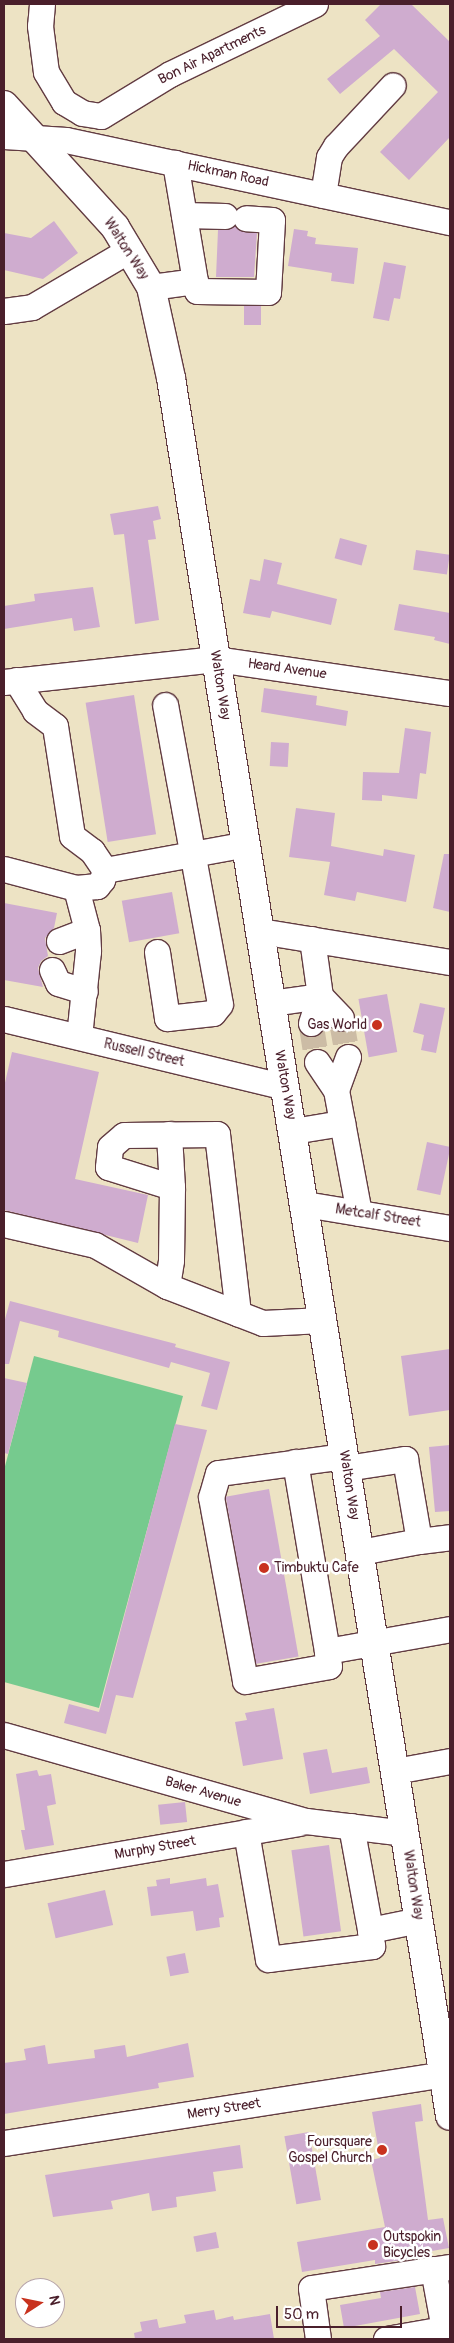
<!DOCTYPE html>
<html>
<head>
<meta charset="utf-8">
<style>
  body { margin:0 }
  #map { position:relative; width:454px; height:2343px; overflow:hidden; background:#ede3c4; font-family:Pangolin,sans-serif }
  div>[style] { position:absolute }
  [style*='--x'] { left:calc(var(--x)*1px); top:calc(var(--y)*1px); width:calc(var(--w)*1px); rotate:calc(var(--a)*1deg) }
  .green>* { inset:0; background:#76ca8e }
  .building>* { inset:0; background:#cfaccf; transform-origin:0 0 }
  .minor-tunnel>* { height:25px; margin-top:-12.5px; transform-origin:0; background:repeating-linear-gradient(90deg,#ccbca5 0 25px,transparent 0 37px) }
  .roads { filter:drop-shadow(1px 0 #623c42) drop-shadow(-1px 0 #623c42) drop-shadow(0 1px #623c42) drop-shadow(0 -1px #623c42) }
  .minor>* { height:25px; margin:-12.5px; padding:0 12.5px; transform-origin:12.5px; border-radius:12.5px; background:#fff }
  .major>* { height:28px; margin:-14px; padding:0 14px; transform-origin:14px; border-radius:14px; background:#fff }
  .dots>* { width:14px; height:14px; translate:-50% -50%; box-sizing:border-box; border:2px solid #fff; border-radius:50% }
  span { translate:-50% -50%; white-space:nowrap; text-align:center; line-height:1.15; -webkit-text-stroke:5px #fff; paint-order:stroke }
  .street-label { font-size:14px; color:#4a1f2b }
  .poi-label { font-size:14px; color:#4a1f2b }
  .right { translate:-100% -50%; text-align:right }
  .left { translate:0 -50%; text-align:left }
  .frame { position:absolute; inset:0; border:5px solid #4a1f2b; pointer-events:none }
  .north { position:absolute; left:15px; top:2278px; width:50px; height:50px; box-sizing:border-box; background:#fff; border:1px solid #b7a5aa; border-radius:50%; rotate:79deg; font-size:14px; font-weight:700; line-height:20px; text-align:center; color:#4a1f2b }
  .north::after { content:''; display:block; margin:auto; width:18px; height:22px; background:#c8321e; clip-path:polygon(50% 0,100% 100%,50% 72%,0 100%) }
  .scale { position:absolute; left:276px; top:2306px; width:126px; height:22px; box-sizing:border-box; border:2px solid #4a1f2b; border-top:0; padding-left:6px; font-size:15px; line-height:18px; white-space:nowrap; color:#4a1f2b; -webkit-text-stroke:4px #fff; paint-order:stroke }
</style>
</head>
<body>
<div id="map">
  <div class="green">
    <i style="clip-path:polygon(34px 1356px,183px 1396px,99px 1708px,4px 1682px,4px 1470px)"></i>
  </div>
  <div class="building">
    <i style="clip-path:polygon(381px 4px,411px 4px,450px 42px,450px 137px,409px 180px,380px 152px,438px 92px,394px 49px,340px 94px,327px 79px,380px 36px,365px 20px)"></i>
    <i style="clip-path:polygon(54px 221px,78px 253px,43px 279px,4px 270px,4px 233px,31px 238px)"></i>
    <i style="clip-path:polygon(235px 226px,244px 232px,257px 233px,254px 277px,216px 277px,218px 230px)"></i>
    <i style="clip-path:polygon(294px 229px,308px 231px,307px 236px,316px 238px,315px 244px,358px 248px,354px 284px,331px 281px,332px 273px,288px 266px)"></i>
    <i style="clip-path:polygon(384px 262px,406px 266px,400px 299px,394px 298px,389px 321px,373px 318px)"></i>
    <i style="left:244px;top:306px;width:17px;height:19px"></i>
    <i style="clip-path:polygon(158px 506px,161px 519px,153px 521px,156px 539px,148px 540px,159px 620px,135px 624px,124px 534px,114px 535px,110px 514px)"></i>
    <i style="left:340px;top:538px;width:28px;height:21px;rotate:15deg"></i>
    <i style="left:416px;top:550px;width:34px;height:20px;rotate:8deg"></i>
    <i style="clip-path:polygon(264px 559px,282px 563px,277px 584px,337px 599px,331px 625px,272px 611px,270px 618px,243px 613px,250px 579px,260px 581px)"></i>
    <i style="clip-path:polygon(93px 587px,100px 627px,74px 631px,72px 618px,4px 629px,4px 606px,35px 601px,34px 594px)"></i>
    <i style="clip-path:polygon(399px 604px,450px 613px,450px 644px,434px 640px,435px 637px,394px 630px)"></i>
    <i style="clip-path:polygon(264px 688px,317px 696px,316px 705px,348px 711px,346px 726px,261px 712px)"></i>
    <i style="left:134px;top:695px;width:141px;height:49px;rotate:81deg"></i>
    <i style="clip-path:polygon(405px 728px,431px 732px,426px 774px,420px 773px,417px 799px,382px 795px,382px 801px,362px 800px,363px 772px,399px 773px)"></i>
    <i style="left:271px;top:742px;width:18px;height:24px;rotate:3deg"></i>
    <i style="clip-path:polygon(296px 808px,335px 813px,331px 846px,383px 856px,384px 849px,415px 855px,406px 902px,357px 892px,355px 901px,324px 895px,330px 862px,289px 857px)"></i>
    <i style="clip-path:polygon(444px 854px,450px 854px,450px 912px,433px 908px)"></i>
    <i style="left:172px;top:892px;width:42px;height:51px;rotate:80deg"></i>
    <i style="clip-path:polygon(4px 903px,57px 913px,54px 928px,45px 938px,48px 956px,41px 961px,38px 968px,43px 987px,4px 980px)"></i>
    <i style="left:387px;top:994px;width:59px;height:29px;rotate:80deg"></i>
    <i style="clip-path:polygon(420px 1003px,445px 1008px,436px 1053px,421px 1050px,424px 1035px,413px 1032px)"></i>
    <i style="clip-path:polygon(12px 1052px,99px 1072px,75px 1179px,148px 1195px,138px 1243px,4px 1210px,4px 1087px)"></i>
    <i style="left:427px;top:1142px;width:24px;height:49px;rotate:12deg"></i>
    <i style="clip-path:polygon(10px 1301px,176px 1344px,175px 1347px,230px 1362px,217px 1410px,201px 1406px,210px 1373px,171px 1362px,169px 1368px,58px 1337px,59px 1331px,20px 1321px,9px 1364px,4px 1364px,4px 1323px)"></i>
    <i style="clip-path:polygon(450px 1349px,450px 1410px,409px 1416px,401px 1356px)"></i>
    <i style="clip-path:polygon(4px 1378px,27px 1383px,8px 1454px,4px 1453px)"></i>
    <i style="clip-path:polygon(175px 1424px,207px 1430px,133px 1698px,116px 1695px,106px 1734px,64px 1723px,69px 1704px,99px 1712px)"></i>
    <i style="clip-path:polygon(450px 1445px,450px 1511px,435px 1512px,429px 1447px)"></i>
    <i style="left:269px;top:1489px;width:170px;height:44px;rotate:80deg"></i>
    <i style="clip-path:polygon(274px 1708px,283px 1759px,243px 1766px,235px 1722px,247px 1720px,245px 1713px)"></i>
    <i style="clip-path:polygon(327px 1749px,332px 1773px,367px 1767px,370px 1783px,310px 1794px,303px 1753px)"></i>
    <i style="clip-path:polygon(37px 1770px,39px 1776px,51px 1774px,56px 1804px,47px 1806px,54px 1845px,25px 1850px,21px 1830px,25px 1830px,16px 1774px)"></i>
    <i style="left:185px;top:1802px;width:20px;height:27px;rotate:84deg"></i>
    <i style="left:329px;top:1845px;width:87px;height:38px;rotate:82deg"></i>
    <i style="clip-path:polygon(170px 1878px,170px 1884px,206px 1878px,207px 1886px,218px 1884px,224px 1917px,219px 1918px,220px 1927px,196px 1931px,193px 1911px,151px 1916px,147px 1887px,157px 1886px,156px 1880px)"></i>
    <i style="left:105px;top:1890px;width:36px;height:59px;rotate:77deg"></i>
    <i style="left:185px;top:1953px;width:20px;height:19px;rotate:79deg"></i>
    <i style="clip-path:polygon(188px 2043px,194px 2077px,158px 2083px,159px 2088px,4px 2114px,4px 2063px,26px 2060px,24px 2049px,45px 2045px,48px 2064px,95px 2058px,94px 2050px,125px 2045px,127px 2057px)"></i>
    <i style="clip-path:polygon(421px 2104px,423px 2121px,415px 2122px,428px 2220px,443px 2218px,449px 2248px,409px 2255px,410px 2259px,375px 2264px,375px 2260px,302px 2272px,297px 2242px,385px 2227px,371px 2160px,380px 2158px,372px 2112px)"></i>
    <i style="left:309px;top:2132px;width:69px;height:25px;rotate:80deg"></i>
    <i style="clip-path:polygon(240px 2145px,243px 2168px,213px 2172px,216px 2191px,176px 2197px,177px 2207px,152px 2211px,149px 2193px,111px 2201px,113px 2209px,53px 2217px,45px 2175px)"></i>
    <i style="left:216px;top:2232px;width:16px;height:23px;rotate:79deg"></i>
    <i style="clip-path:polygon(415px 2287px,420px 2314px,344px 2328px,340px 2305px,381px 2298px,380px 2292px)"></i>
    <i style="clip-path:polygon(214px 2310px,216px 2320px,233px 2316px,234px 2320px,270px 2314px,274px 2339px,135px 2339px,134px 2333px,142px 2331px,140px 2322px,157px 2319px,159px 2328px,186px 2323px,184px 2315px)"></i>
  </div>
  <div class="minor-tunnel">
    <i style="--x:341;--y:1018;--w:40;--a:80"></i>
    <i style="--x:311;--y:1023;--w:39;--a:81"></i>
  </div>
  <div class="roads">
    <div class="minor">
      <i style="--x:42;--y:4;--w:22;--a:95"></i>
      <i style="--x:40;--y:26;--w:46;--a:82.6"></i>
      <i style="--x:46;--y:72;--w:35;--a:59"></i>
      <i style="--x:64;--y:102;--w:21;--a:31"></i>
      <i style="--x:82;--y:113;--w:19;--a:9"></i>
      <i style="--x:101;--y:116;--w:81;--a:-31.3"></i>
      <i style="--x:170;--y:74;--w:161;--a:-25.8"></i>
      <i style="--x:4;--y:136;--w:62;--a:3.7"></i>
      <i style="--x:66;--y:140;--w:393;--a:12.1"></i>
      <i style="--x:323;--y:195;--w:38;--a:-81"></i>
      <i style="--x:329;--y:157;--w:13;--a:-58"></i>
      <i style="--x:336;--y:146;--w:83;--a:-46.9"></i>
      <i style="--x:184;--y:215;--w:41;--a:1.4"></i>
      <i style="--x:195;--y:281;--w:10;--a:79"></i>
      <i style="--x:197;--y:291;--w:71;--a:0.8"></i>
      <i style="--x:268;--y:292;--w:72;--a:-86.8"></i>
      <i style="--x:272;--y:220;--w:26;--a:-176"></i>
      <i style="--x:151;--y:287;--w:44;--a:-7.8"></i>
      <i style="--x:195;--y:281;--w:120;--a:-99.6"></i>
      <i style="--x:4;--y:311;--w:28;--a:-8"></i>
      <i style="--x:32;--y:307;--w:113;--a:-30.4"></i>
      <i style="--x:16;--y:680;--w:36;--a:58"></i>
      <i style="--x:35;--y:711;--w:25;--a:37"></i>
      <i style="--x:55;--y:726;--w:111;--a:81.2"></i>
      <i style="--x:72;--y:836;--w:25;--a:37"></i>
      <i style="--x:92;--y:851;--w:23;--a:56"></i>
      <i style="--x:105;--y:870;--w:10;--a:107"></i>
      <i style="--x:102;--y:880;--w:8;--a:130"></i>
      <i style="--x:97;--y:886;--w:21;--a:175"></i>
      <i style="--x:76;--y:888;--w:43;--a:75.3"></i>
      <i style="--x:87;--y:930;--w:21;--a:87"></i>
      <i style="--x:88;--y:951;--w:86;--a:96"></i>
      <i style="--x:4;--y:682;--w:213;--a:-6.2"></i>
      <i style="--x:216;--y:659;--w:236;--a:8.3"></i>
      <i style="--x:4;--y:869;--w:74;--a:14.8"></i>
      <i style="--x:105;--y:870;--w:143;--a:-10.4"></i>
      <i style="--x:260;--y:931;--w:193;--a:9.3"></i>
      <i style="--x:312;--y:939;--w:58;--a:82"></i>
      <i style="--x:320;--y:996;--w:30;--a:46"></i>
      <i style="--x:59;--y:941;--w:30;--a:-21"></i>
      <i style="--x:157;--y:952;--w:67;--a:81.4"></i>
      <i style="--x:167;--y:1018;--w:46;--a:-6.2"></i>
      <i style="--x:213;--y:1013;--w:11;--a:-52"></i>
      <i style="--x:220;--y:1004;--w:304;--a:-100.4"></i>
      <i style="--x:52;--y:970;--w:14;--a:65"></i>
      <i style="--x:58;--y:983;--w:28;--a:17"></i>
      <i style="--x:271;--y:1003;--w:49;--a:-8.1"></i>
      <i style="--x:4;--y:1019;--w:289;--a:13.6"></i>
      <i style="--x:311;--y:1023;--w:28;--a:-72"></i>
      <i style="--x:348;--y:1057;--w:35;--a:110"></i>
      <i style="--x:336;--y:1090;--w:125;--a:79.4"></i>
      <i style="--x:317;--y:1062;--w:34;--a:56"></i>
      <i style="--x:293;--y:1131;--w:50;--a:-9.3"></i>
      <i style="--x:169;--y:1134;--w:53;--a:86.8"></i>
      <i style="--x:305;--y:1204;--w:147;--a:9.4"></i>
      <i style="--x:4;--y:1224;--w:93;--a:13"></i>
      <i style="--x:95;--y:1245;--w:83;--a:29.7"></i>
      <i style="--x:167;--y:1286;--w:103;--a:21.1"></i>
      <i style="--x:263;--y:1323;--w:59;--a:-2.9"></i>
      <i style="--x:167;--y:1286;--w:26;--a:-81"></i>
      <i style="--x:171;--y:1260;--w:73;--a:-89.2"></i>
      <i style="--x:172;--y:1187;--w:67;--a:-162.6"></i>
      <i style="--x:108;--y:1167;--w:20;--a:-84"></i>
      <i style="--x:110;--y:1147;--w:18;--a:-41"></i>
      <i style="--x:124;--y:1135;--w:93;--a:-0.6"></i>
      <i style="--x:217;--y:1134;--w:181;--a:83.3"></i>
      <i style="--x:344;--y:1456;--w:127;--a:172.3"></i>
      <i style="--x:218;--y:1473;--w:25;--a:106"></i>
      <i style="--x:211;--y:1497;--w:187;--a:79.5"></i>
      <i style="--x:245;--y:1681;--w:85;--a:-10.1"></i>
      <i style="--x:329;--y:1666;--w:15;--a:-98"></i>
      <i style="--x:327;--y:1651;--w:125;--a:-10.1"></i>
      <i style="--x:295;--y:1462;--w:192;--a:80.4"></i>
      <i style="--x:346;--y:1468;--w:60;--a:-8.7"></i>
      <i style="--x:405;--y:1459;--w:83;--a:80.3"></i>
      <i style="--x:419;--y:1541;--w:60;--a:169.4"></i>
      <i style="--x:419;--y:1541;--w:31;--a:-7"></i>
      <i style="--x:4;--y:1735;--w:314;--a:15.9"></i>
      <i style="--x:306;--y:1821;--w:100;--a:6.9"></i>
      <i style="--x:395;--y:1771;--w:56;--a:-10.3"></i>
      <i style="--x:351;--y:1826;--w:106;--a:79.6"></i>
      <i style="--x:370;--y:1930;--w:50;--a:-11.5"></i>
      <i style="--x:246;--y:1832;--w:129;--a:80.2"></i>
      <i style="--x:268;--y:1959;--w:105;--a:-7.1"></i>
      <i style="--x:372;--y:1946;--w:16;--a:-97"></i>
      <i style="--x:4;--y:1874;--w:299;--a:-9.8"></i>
      <i style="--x:4;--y:2143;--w:444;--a:-8.9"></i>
      <i style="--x:433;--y:2269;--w:61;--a:79.6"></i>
      <i style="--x:318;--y:2339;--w:51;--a:-97.8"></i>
      <i style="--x:311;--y:2288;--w:141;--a:-8.6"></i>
      <i style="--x:386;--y:2339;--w:65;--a:-9.8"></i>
    </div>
    <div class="major">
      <i style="--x:4;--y:105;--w:165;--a:47.7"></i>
      <i style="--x:115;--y:227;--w:70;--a:59"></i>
      <i style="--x:151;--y:287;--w:93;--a:77.6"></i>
      <i style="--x:171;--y:378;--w:1760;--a:80.88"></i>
    </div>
  </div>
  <div class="dots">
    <i style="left:377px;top:1025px;background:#c8321e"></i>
    <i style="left:264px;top:1568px;background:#c8321e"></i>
    <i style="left:382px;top:2150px;background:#c8321e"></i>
    <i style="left:373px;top:2245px;background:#c8321e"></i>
  </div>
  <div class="street-label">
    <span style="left:212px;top:55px;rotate:-26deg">Bon Air Apartments</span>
    <span style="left:228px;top:174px;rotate:12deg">Hickman Road</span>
    <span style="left:126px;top:249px;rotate:57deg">Walton Way</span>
    <span style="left:287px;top:669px;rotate:8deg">Heard Avenue</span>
    <span style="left:220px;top:685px;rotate:81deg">Walton Way</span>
    <span style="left:144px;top:1053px;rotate:13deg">Russell Street</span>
    <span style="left:285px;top:1085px;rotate:80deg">Walton Way</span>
    <span style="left:378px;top:1216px;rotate:9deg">Metcalf Street</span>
    <span style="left:349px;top:1485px;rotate:81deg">Walton Way</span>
    <span style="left:203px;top:1792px;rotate:16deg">Baker Avenue</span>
    <span style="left:155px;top:1848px;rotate:-10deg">Murphy Street</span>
    <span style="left:413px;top:1885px;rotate:81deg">Walton Way</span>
    <span style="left:224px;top:2109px;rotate:-9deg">Merry Street</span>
  </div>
  <div class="poi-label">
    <span class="right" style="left:367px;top:1025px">Gas World</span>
    <span class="left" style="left:274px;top:1568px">Timbuktu Cafe</span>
    <span class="right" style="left:372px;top:2150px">Foursquare<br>Gospel Church</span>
    <span class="left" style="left:383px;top:2245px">Outspokin<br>Bicycles</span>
  </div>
  <div class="frame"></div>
  <div class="north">N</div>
  <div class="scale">50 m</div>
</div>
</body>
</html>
